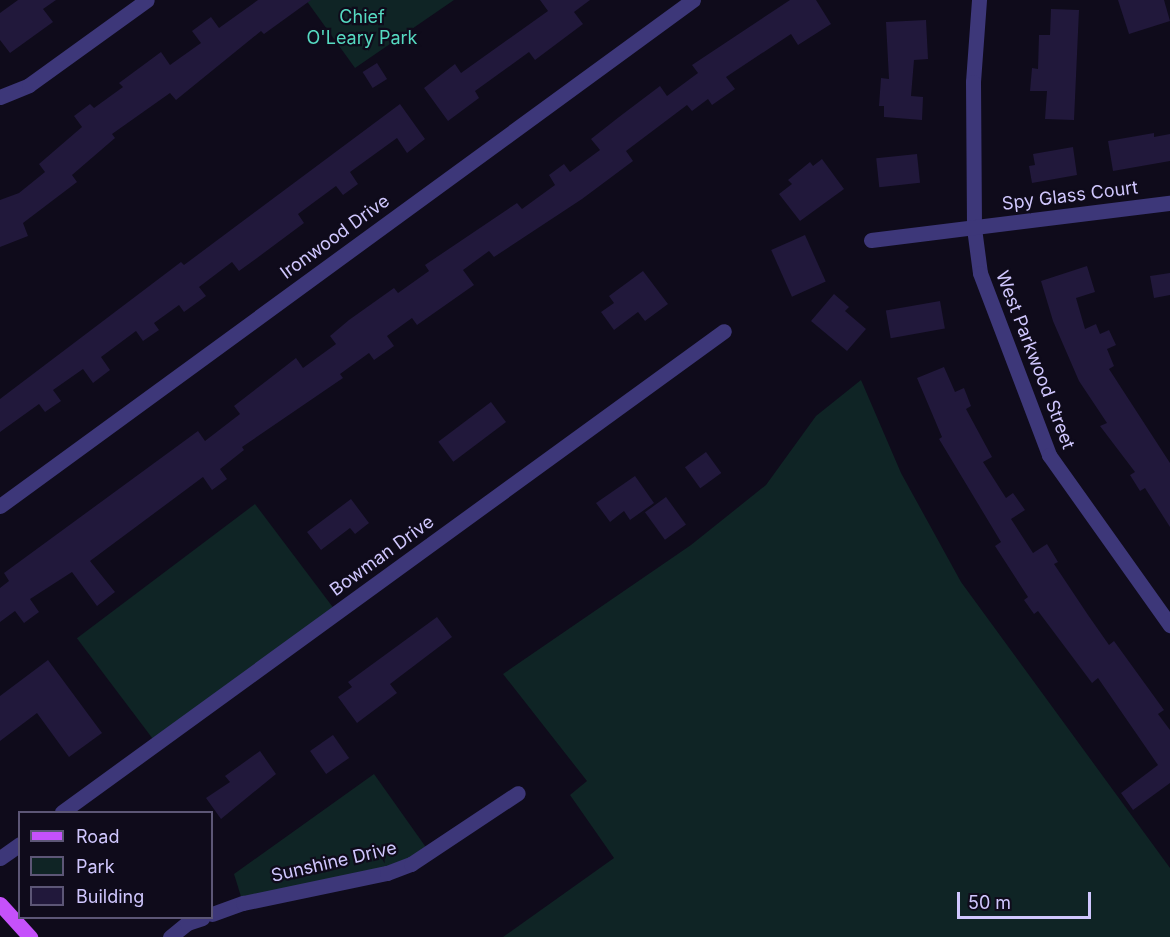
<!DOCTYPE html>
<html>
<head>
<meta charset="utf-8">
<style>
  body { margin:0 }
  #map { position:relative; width:1170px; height:937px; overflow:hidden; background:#0f0b1b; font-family:Inter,sans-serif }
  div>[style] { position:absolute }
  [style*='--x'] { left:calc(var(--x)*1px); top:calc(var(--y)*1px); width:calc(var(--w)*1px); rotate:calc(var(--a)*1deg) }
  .green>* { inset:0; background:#0f2425; transform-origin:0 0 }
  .building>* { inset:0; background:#21183b; transform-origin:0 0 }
  .minor>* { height:15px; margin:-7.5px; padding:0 7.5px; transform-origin:7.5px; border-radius:7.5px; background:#3d3779 }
  .major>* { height:15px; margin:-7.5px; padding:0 7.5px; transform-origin:7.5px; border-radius:7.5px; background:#c551fb }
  span { translate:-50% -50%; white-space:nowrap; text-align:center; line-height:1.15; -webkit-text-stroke:4.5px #0f0b1b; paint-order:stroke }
  .park-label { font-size:18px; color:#56dac1 }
  .street-label { font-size:18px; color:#d0c7fe }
  .legend { position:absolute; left:18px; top:811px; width:195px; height:108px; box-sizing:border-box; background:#0f0b1b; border:2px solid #5c5676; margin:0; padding:8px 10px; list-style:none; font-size:18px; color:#d0c7fe }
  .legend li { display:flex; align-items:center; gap:12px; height:30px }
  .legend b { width:30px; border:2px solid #5c5676 }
  .scale { position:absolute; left:957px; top:892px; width:134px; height:27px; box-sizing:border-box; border:3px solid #d0c7fe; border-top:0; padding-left:8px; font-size:18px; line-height:21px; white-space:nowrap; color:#d0c7fe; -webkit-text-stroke:4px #0f0b1b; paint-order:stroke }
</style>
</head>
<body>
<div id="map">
  <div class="green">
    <i style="clip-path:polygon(306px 0,454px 0,355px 68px)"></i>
    <i style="clip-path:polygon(861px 380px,901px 473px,961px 582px,1170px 868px,1170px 937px,503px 937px,614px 858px,570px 795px,587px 781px,503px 674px,691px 545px,766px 485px,816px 416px)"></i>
    <i style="left:255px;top:504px;width:136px;height:223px;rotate:53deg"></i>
    <i style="clip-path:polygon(374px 774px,430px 853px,411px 864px,243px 903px,234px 874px)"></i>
  </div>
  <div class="building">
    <i style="clip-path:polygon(18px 0,56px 0,43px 9px,53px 22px,10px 53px,0 40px,0 13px)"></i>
    <i style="clip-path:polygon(258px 0,311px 0,264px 34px,261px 31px,176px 100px,170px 93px,112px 134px,115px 138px,72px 175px,77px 182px,23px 223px,28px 236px,0 247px,0 200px,19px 193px,45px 172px,39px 164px,82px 127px,74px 116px,90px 104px,94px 108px,123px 87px,119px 83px,161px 52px,170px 65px,201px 43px,192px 31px,211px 17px,219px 28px)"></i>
    <i style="clip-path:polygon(540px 0,590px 0,574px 12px,583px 24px,535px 60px,529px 52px,475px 91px,479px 98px,448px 121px,424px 88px,455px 64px,461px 73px,548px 11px)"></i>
    <i style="clip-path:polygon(790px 0,816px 0,831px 24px,798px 45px,791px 34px,726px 77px,735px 89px,712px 105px,708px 99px,692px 111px,687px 105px,626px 151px,633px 161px,582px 199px,494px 257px,489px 251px,463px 270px,474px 285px,417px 325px,412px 318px,387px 336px,394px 346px,374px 360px,369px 353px,340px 374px,343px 378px,242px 447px,244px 450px,220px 469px,227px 479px,212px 490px,203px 477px,90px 561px,115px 592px,97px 606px,72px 572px,30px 599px,39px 612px,24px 623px,15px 611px,0 622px,0 588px,9px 581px,4px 573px,198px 431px,205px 441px,240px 414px,234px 406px,278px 372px,296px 358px,303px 368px,336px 344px,330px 336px,349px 320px,394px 288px,398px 293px,429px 271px,425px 265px,517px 203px,522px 209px,555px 185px,549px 175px,564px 164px,570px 172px,600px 150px,591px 139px,619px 117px,660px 86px,667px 96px,698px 73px,692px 65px)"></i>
    <i style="clip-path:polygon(1118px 0,1164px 0,1170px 21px,1129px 34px)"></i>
    <i style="clip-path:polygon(1051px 9px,1079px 10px,1074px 120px,1045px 119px,1047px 91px,1030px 91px,1032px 68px,1038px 69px,1039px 35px,1050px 35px)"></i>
    <i style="clip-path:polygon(926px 20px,928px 59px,914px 60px,911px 96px,923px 97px,922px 120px,884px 117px,884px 106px,879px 106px,881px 78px,889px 79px,886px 22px)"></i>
    <i style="left:377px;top:63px;width:19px;height:17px;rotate:58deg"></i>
    <i style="clip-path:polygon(400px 104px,425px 139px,407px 153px,397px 138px,350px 172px,358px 184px,343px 195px,336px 186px,298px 214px,304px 223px,257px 258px,239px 271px,232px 262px,199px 287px,206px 296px,184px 312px,179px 305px,154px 323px,159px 330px,143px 341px,136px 331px,101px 357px,110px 370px,93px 383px,83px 369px,53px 390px,61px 401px,45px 412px,39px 404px,0 432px,0 399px,181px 262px,184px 265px)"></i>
    <i style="clip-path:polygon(1154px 133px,1154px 137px,1170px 134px,1170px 161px,1113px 171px,1108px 141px)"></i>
    <i style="clip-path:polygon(1073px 147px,1077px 175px,1032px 183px,1029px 166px,1035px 165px,1033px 154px)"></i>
    <i style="left:917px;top:154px;width:29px;height:41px;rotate:84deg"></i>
    <i style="clip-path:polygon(822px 159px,844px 189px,800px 221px,779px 194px,792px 184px,788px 180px,810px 162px,813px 166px)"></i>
    <i style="left:805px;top:235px;width:51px;height:37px;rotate:66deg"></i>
    <i style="clip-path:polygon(1087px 266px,1095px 292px,1076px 298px,1085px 329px,1096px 324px,1100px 334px,1109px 330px,1116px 345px,1107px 349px,1114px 366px,1109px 369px,1170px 463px,1170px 527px,1145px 488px,1140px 491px,1130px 475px,1135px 472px,1100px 426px,1107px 423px,1079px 381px,1053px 321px,1041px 281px)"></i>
    <i style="clip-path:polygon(643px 271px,668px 304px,645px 321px,638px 312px,614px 330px,601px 312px,614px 303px,609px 296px)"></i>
    <i style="clip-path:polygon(1170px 273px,1170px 295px,1154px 298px,1150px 276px)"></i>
    <i style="clip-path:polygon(834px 294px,849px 307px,845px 311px,866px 329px,847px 351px,811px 321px)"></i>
    <i style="left:940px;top:301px;width:28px;height:55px;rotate:80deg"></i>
    <i style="clip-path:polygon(944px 367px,955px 392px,964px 388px,971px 406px,966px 409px,992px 457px,983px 462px,1006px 498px,1013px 493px,1025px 510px,1011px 519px,1033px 553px,1047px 544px,1058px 562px,1054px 564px,1088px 615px,1109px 645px,1114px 641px,1164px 710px,1158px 714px,1170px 730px,1170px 783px,1133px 810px,1121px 793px,1158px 765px,1098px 678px,1092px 683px,1038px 611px,1034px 614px,1024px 600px,1028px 597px,995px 546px,1001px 542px,939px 439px,942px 437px,917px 378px)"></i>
    <i style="left:491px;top:402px;width:25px;height:66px;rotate:53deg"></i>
    <i style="left:706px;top:452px;width:26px;height:26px;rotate:54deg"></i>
    <i style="clip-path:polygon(635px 476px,654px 503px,630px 520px,624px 511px,610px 522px,596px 503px)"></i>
    <i style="left:666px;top:497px;width:34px;height:26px;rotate:54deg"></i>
    <i style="clip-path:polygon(351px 499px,369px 523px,355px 534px,350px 528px,321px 550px,307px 532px)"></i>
    <i style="clip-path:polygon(437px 617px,452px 637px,390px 684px,397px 693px,357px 723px,338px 697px,352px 687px,348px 682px)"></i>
    <i style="clip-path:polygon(48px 660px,102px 733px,69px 757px,37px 713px,0 741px,0 696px)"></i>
    <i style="left:333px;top:735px;width:28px;height:28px;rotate:55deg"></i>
    <i style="clip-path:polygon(260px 751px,276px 774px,221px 819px,206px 798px,230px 782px,225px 776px)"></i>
  </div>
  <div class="minor">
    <i style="--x:979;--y:0;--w:82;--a:94.2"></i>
    <i style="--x:973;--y:82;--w:146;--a:89.6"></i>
    <i style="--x:974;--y:228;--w:45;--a:82.4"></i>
    <i style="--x:980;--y:273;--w:195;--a:69.2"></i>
    <i style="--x:1049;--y:455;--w:209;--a:54.6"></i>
    <i style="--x:0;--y:97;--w:31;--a:-22"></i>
    <i style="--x:29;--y:85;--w:145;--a:-35.8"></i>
    <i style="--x:871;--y:240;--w:301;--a:-7.1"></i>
    <i style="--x:0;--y:506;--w:858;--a:-36.14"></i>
    <i style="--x:62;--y:812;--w:818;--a:-36"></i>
    <i style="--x:0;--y:858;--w:24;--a:-35"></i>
    <i style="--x:212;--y:914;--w:33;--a:-20"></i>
    <i style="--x:243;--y:903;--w:147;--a:-11.8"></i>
    <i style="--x:387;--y:873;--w:26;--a:-21"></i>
    <i style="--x:411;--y:864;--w:128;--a:-33.6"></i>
    <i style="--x:170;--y:937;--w:22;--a:-39"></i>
    <i style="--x:187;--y:923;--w:16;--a:-18"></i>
  </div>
  <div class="major">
    <i style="--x:0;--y:904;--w:45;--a:47.7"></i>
  </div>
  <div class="park-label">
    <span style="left:362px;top:28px">Chief<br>O'Leary Park</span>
  </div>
  <div class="street-label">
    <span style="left:1070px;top:196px;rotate:-7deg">Spy Glass Court</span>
    <span style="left:335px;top:237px;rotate:-36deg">Ironwood Drive</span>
    <span style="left:1035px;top:360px;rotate:69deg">West Parkwood Street</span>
    <span style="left:382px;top:556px;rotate:-36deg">Bowman Drive</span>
    <span style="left:334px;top:862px;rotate:-13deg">Sunshine Drive</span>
  </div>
  <ul class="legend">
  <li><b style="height:8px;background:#c551fb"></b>Road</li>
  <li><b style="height:16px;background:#0f2425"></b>Park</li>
  <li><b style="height:16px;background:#21183b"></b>Building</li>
  </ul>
  <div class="scale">50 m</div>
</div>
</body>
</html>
